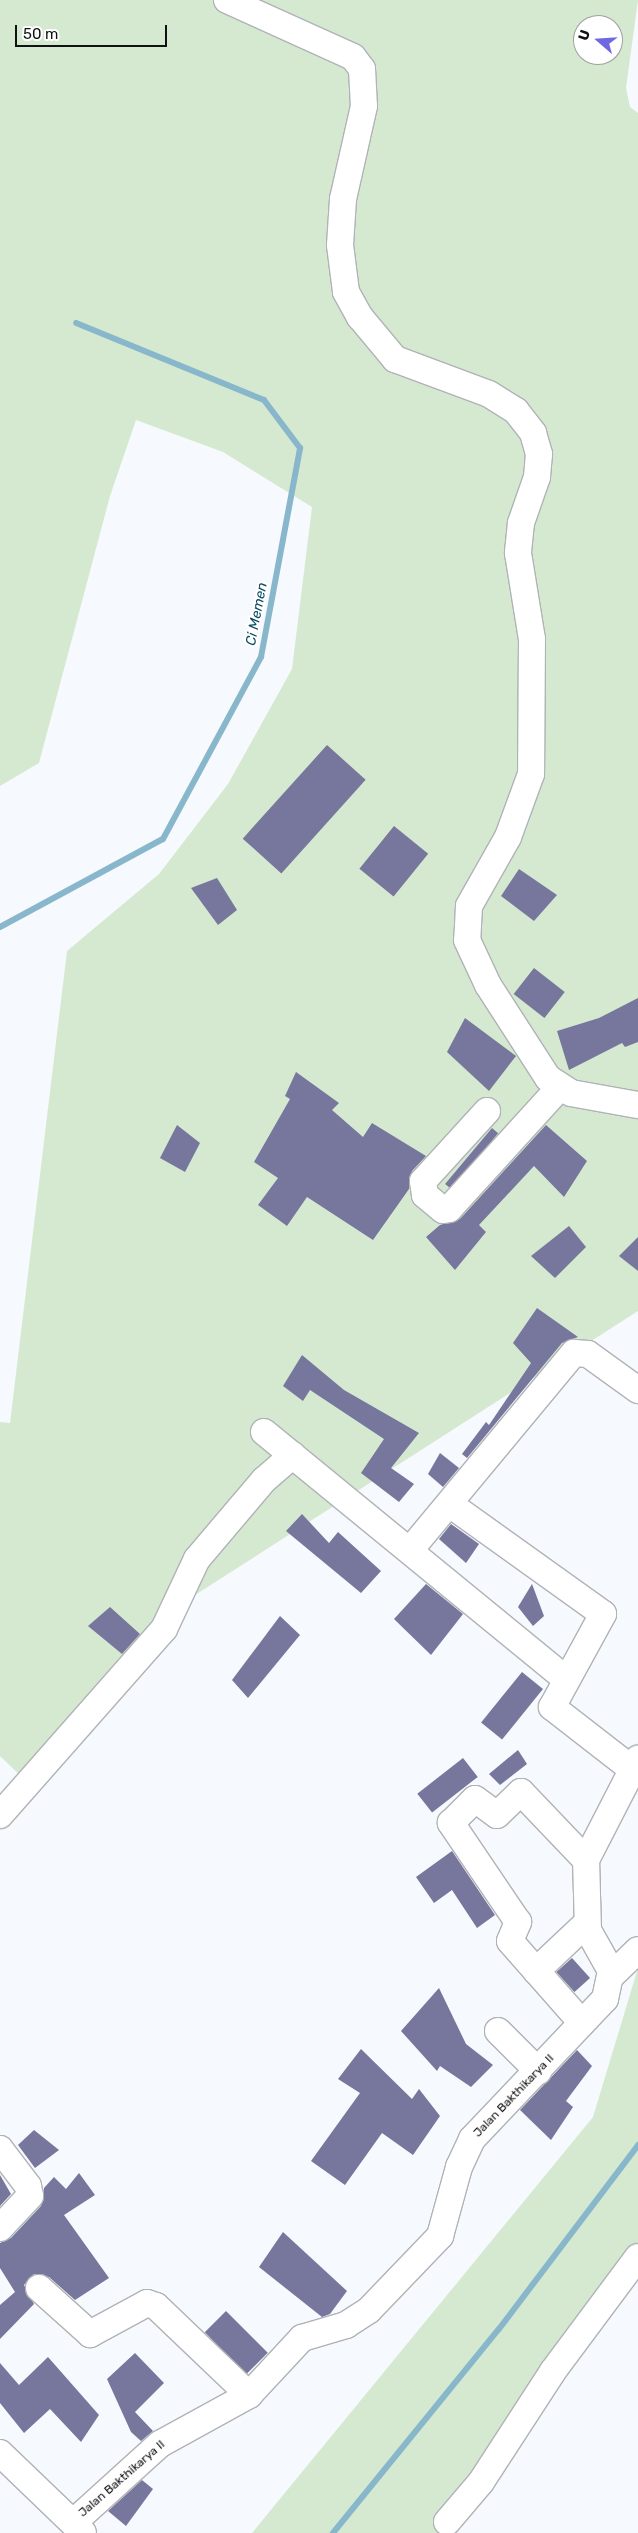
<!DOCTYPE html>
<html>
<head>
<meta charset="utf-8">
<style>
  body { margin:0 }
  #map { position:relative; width:638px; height:2533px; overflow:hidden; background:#f6f9fd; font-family:Rubik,sans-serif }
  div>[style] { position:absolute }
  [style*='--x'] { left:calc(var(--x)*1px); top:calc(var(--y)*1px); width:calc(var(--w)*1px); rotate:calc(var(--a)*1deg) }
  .green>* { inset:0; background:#d5e9d1 }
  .stream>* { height:6px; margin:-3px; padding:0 3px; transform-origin:3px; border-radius:3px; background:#88b7cb }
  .building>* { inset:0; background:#77769c; transform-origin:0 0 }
  .roads { filter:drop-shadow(1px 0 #b0b3b6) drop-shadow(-1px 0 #b0b3b6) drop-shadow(0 1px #b0b3b6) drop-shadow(0 -1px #b0b3b6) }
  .minor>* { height:26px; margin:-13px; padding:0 13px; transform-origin:13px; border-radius:13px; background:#fff }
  span { translate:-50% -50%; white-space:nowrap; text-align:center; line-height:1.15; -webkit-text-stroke:4.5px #fff; paint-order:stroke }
  .street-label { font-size:12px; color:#101112 }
  .water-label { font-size:14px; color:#094c60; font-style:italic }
  .north { position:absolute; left:573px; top:15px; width:50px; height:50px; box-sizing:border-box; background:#fff; border:1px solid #9fa0a0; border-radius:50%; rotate:289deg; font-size:14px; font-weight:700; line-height:20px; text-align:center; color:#101112 }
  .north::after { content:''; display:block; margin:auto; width:18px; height:22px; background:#6e68e2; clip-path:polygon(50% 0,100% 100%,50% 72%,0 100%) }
  .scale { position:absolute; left:15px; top:25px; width:152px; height:22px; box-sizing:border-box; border:2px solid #101112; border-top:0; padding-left:6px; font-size:15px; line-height:18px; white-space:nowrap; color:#101112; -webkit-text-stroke:4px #fff; paint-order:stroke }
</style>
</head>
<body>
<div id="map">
  <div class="green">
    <i style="clip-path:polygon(evenodd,0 0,638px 0,626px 88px,630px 107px,638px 113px,638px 1311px,192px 1597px,25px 1780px,0 1756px,0 1422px,10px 1423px,67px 951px,159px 874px,228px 784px,292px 669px,312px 507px,223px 452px,136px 420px,110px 496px,39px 763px,0 786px,0 0,583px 25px,613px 25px,613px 55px,583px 55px,583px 25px)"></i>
    <i style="clip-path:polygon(638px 1968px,638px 2245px,437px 2533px,252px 2533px,593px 2117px)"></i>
  </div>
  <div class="stream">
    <i style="--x:0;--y:927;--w:185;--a:-28.4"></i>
    <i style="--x:163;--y:839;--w:207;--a:-61.7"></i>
    <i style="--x:261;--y:657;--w:213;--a:-79.4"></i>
    <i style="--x:300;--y:448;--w:60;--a:-126.9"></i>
    <i style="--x:264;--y:400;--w:203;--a:-157.7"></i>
    <i style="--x:333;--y:2533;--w:263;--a:-50.9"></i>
    <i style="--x:499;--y:2329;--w:231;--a:-52.9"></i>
  </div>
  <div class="building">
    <i style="left:327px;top:745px;width:52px;height:126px;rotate:42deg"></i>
    <i style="left:394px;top:826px;width:44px;height:55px;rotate:39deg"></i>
    <i style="clip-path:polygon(519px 869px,557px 895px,534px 921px,501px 896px)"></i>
    <i style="clip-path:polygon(217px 878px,237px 910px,218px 925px,191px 888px)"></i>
    <i style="left:534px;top:968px;width:39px;height:33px;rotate:38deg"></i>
    <i style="clip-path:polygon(638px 998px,638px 1042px,625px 1047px,622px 1043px,569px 1070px,557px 1031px,599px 1018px)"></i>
    <i style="clip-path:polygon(465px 1018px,516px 1056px,489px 1091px,447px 1052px)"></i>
    <i style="clip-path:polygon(296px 1072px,339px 1103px,332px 1110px,363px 1137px,372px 1123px,426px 1156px,412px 1171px,409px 1189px,373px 1240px,307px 1197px,287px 1226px,258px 1205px,278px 1178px,254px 1162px,290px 1099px,285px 1096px)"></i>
    <i style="clip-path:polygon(177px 1125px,200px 1143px,185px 1172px,160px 1158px)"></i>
    <i style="clip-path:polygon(546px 1125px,587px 1161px,564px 1197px,534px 1166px,479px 1225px,486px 1232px,455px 1270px,426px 1237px,440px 1225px,460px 1219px)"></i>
    <i style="left:492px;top:1128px;width:8px;height:73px;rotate:40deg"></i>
    <i style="clip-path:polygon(569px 1226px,586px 1247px,555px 1278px,531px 1256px)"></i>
    <i style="clip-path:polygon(638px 1237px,638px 1271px,619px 1256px)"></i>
    <i style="clip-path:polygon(537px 1308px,578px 1337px,562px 1343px,467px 1458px,462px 1454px,486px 1422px,489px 1425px,531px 1363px,513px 1343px)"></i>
    <i style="clip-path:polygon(302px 1355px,344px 1390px,419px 1433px,391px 1468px,414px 1484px,399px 1502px,361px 1473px,384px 1439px,310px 1390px,303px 1401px,283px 1386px)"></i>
    <i style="clip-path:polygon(440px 1453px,459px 1468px,443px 1487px,428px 1474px)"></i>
    <i style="clip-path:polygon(302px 1514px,329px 1543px,338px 1532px,381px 1571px,361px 1593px,286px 1531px)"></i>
    <i style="clip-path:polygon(451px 1524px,479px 1544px,466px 1563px,439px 1539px)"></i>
    <i style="clip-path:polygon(426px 1584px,463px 1614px,431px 1655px,394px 1619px)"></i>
    <i style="clip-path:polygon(532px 1584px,544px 1616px,533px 1626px,518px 1607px)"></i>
    <i style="clip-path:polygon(110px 1607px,140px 1634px,122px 1654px,88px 1626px)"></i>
    <i style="clip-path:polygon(280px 1616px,300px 1635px,248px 1698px,232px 1680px)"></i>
    <i style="left:522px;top:1672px;width:27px;height:65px;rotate:39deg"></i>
    <i style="clip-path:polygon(518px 1750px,527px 1764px,500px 1785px,489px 1774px)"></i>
    <i style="left:463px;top:1758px;width:24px;height:58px;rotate:52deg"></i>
    <i style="clip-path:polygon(452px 1851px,495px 1915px,477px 1928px,452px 1890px,434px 1903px,416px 1877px)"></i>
    <i style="left:572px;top:1958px;width:27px;height:21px;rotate:48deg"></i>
    <i style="clip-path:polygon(439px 1988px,466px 2044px,493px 2065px,471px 2087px,440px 2066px,437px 2071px,401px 2031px)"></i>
    <i style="clip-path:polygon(361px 2049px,412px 2099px,419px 2089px,440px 2116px,413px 2155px,382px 2133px,345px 2185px,311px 2161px,360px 2093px,338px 2079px)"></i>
    <i style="clip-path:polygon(577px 2050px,592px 2066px,566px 2101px,573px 2107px,551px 2140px,520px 2110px)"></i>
    <i style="clip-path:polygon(34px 2130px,59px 2150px,35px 2168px,18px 2145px)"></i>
    <i style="clip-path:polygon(79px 2173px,95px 2195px,64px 2215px,109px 2278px,75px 2300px,49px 2277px,34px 2274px,24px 2285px,34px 2304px,0 2339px,0 2305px,15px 2292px,0 2268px,0 2243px,11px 2238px,41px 2206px,44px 2188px,54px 2177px,66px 2189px)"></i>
    <i style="clip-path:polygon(0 2175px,11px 2194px,0 2206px)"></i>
    <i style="clip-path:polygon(283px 2232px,347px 2291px,330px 2314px,322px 2317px,259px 2267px)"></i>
    <i style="left:226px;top:2311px;width:59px;height:30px;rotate:45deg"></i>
    <i style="clip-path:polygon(135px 2353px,164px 2383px,135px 2412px,153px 2431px,141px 2441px,131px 2432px,107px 2379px)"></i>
    <i style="clip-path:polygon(48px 2357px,99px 2415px,81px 2442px,50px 2409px,24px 2433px,0 2403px,0 2363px,19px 2385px)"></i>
    <i style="clip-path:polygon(142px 2480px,153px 2489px,126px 2526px,108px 2511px)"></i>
  </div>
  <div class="roads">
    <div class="minor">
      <i style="--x:227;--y:0;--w:138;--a:24.3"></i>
      <i style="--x:353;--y:57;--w:15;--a:53"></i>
      <i style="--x:362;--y:69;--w:37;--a:87"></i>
      <i style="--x:364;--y:106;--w:95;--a:102.7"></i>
      <i style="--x:343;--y:199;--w:46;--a:93.7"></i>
      <i style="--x:340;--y:245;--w:47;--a:82.7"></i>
      <i style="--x:346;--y:292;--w:29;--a:61"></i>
      <i style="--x:360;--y:317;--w:55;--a:50.2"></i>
      <i style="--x:395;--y:359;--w:100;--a:20.4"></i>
      <i style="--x:489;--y:394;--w:32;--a:32"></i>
      <i style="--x:516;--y:411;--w:28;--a:52"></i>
      <i style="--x:533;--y:433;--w:22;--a:74"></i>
      <i style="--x:539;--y:454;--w:23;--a:95"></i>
      <i style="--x:537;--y:477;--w:49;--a:109.2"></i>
      <i style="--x:521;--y:523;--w:30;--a:96"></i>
      <i style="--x:518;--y:553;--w:87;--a:80.8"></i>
      <i style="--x:532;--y:639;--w:135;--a:90.4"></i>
      <i style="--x:531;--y:774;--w:67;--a:110.1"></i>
      <i style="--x:508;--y:837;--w:79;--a:119.5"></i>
      <i style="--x:469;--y:906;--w:34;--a:93"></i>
      <i style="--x:467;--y:940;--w:50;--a:65"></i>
      <i style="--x:488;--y:985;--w:111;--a:57.2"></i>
      <i style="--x:548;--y:1078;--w:27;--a:33"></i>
      <i style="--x:571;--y:1093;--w:68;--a:10.2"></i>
      <i style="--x:487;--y:1111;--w:95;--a:132.4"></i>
      <i style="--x:423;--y:1181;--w:14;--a:82"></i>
      <i style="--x:425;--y:1195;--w:23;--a:40"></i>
      <i style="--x:443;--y:1210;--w:6;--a:-9"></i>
      <i style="--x:449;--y:1209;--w:165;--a:-47.7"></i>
      <i style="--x:264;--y:1432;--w:390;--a:39.3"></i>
      <i style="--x:451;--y:1505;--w:187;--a:35.6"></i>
      <i style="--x:603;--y:1614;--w:106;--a:118.7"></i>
      <i style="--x:552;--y:1707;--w:101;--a:37.8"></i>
      <i style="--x:411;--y:1549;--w:255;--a:-50.3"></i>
      <i style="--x:574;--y:1353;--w:14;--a:4"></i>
      <i style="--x:588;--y:1354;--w:62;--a:35.8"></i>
      <i style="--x:0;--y:1815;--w:248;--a:-48.6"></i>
      <i style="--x:164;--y:1629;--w:77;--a:-64.8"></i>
      <i style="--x:197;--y:1559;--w:104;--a:-49.7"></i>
      <i style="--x:264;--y:1480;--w:38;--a:-41"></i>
      <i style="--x:536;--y:1971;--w:70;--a:-43.3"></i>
      <i style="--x:611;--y:1976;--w:37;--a:-44"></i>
      <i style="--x:582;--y:2023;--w:109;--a:-131.3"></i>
      <i style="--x:510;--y:1941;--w:21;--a:-67"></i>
      <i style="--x:518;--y:1922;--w:120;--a:-124.1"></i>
      <i style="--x:451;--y:1823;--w:34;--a:-45"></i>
      <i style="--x:475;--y:1799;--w:27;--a:36"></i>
      <i style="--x:497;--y:1815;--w:33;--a:-44"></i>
      <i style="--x:521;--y:1792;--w:94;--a:46.3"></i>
      <i style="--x:498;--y:2031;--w:57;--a:45"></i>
      <i style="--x:0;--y:2149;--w:46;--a:52.9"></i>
      <i style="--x:28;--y:2186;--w:10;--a:79"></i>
      <i style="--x:30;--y:2196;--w:44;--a:133.2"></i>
      <i style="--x:39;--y:2288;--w:69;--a:42"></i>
      <i style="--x:90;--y:2334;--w:65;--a:-28.5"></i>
      <i style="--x:147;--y:2303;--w:9;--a:18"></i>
      <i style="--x:156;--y:2306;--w:129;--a:43.7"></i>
      <i style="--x:0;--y:2453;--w:115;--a:43.9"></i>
      <i style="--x:75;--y:2521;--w:115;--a:-42.2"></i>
      <i style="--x:160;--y:2444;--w:102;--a:-28.8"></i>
      <i style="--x:249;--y:2395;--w:78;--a:-47.1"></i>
      <i style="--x:302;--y:2338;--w:46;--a:-16.5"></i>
      <i style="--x:346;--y:2325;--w:27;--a:-33"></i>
      <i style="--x:369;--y:2310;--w:103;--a:-46.2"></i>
      <i style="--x:440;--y:2236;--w:72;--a:-74.6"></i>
      <i style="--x:459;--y:2167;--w:31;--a:-65"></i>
      <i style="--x:472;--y:2139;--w:193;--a:-46.5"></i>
      <i style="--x:605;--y:1999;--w:29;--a:-78"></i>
      <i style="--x:611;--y:1971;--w:47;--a:-119.3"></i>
      <i style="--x:588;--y:1930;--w:70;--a:-91.6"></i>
      <i style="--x:586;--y:1860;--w:114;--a:-62.8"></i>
      <i style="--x:447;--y:2522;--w:52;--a:-49.6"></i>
      <i style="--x:481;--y:2482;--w:132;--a:-57"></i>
      <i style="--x:553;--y:2371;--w:142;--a:-53.3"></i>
    </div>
  </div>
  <div class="street-label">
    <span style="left:514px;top:2096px;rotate:-46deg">Jalan Bakthikarya II</span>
    <span style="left:122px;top:2479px;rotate:-41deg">Jalan Bakthikarya II</span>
  </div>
  <div class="water-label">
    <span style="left:257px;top:614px;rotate:-79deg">Ci Memen</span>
  </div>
  <div class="north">U</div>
  <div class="scale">50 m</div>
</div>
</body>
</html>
